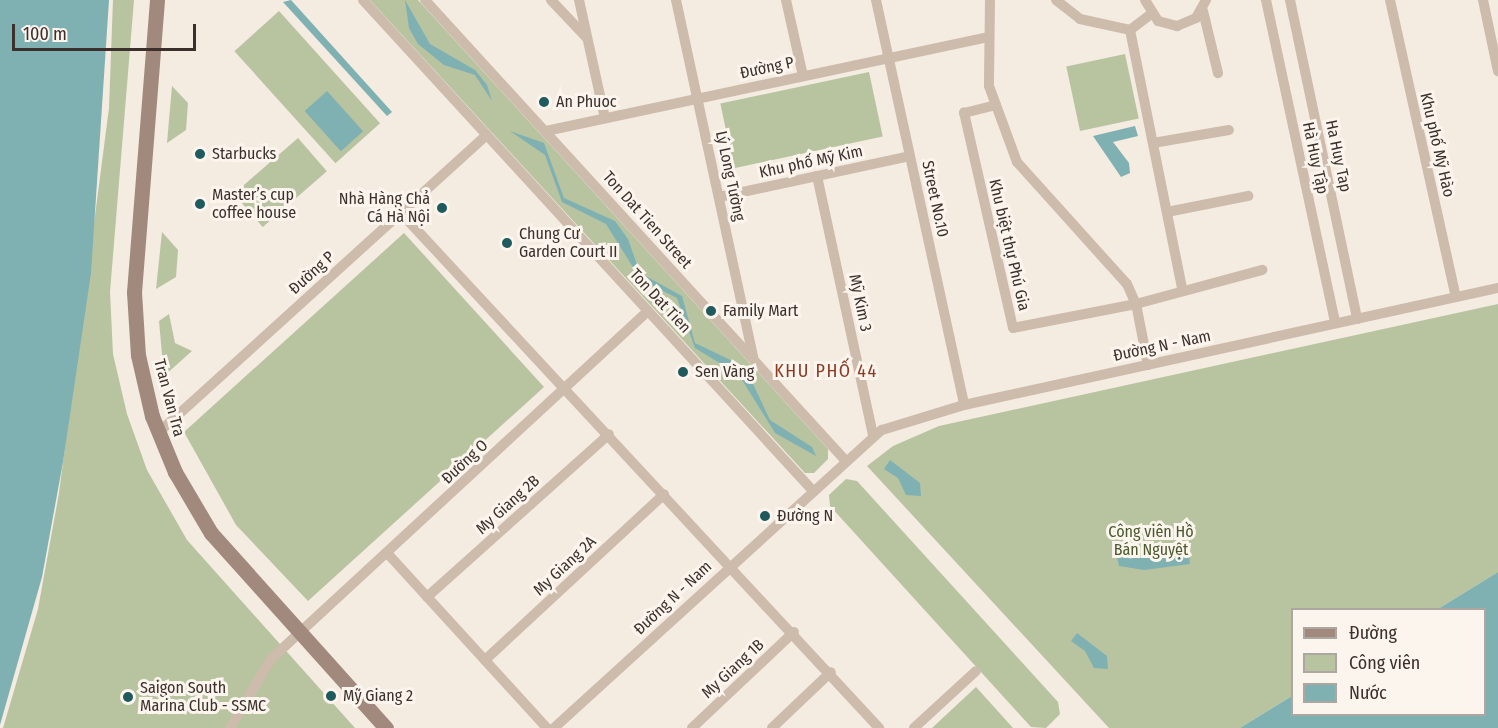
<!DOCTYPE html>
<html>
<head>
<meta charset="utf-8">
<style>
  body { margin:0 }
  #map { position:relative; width:1498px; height:728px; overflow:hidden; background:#f4ebe1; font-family:"Fira Sans Condensed",sans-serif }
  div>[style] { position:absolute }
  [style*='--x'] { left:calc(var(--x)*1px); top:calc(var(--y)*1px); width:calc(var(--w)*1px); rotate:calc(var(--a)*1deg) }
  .green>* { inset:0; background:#b8c4a0; transform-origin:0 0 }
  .water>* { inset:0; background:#7fb0b2; transform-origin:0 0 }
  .street>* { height:10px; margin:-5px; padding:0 5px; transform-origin:5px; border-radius:5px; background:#cdbbac }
  .secondary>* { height:15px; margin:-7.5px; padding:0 7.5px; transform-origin:7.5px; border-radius:7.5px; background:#a18a7d }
  .dots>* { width:16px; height:16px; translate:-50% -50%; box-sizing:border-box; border:3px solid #fbf5ee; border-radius:50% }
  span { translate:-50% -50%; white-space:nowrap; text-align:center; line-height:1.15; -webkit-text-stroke:6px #fbf5ee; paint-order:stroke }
  .street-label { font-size:16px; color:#3b302b }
  .poi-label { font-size:16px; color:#3b302b }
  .left { translate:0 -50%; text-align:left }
  .right { translate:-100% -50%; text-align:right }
  .park-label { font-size:16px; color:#4a5a2e }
  .neighbourhood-label { font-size:18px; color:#8c3b22; letter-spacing:1.5px }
  .legend { position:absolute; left:1291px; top:608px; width:195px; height:108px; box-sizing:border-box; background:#fbf5ee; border:2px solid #aea6a0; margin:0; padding:8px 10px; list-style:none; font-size:18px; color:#3b302b }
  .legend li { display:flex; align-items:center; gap:12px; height:30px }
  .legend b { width:30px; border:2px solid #aea6a0 }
  .scale { position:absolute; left:12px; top:24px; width:184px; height:27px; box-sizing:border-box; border:3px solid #3b302b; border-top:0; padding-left:8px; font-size:18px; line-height:21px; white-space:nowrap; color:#3b302b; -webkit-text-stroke:4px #fbf5ee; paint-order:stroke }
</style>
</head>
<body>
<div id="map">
  <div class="green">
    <i style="clip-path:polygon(113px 0,134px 0,110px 292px,113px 354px,127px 414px,147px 470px,187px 540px,355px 728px,3px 728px,38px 609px,59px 493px,109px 108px)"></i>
    <i style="clip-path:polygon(370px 0,418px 0,828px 449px,828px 459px,814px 473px,805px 473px)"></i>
    <i style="left:279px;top:11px;width:151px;height:60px;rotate:48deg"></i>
    <i style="left:1125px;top:54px;width:66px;height:60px;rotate:78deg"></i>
    <i style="left:869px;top:72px;width:66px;height:152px;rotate:78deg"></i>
    <i style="clip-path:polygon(172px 86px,188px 103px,186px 130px,167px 143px)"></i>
    <i style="left:298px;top:138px;width:44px;height:85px;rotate:49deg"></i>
    <i style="clip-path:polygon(162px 232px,178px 250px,176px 277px,156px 289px)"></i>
    <i style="clip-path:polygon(404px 233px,544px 387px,308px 601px,236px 525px,184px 432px)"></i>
    <i style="clip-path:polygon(1498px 304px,1498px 572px,1438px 609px,1292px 610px,1292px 696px,1240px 728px,1109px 728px,867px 466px,893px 446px,939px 426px)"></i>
    <i style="clip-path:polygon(169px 314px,175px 343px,192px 351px,164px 376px,159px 321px)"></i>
    <i style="clip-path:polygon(846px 479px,857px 481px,1058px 702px,1060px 714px,1046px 728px,1031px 727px,830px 506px,829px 495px)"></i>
    <i style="clip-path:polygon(976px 687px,1013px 728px,932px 728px)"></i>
  </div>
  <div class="water">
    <i style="clip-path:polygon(0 0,109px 0,91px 273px,63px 462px,42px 577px,0 725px)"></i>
    <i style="clip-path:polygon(291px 0,392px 112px,387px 116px,283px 2px)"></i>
    <i style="clip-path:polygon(405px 0,430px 44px,475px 70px,487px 85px,492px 101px,475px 75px,444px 65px,418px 44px,409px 28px)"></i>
    <i style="left:327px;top:91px;width:54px;height:30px;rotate:48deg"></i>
    <i style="clip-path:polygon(1135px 126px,1138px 136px,1113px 142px,1129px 163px,1130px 173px,1121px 177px,1093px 136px)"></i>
    <i style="clip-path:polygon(510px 131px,544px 143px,564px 198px,615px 221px,628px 239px,640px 273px,682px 296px,695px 343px,745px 367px,770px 420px,812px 447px,816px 456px,775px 433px,739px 375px,695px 348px,677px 298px,641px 280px,606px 224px,562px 202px,545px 155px)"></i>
    <i style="clip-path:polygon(890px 460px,920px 483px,921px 496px,906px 495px,898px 478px,884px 469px)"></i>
    <i style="clip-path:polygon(1181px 544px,1188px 544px,1190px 564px,1144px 570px,1119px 566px,1117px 557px,1127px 555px,1175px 558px)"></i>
    <i style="clip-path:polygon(1498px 572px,1498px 728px,1240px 728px,1292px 696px,1292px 714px,1484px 714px,1484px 610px,1438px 609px)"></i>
    <i style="clip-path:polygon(1077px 633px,1107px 656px,1108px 669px,1094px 668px,1085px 651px,1071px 641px)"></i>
  </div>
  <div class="street">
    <i style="--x:363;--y:0;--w:666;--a:47.49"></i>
    <i style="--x:425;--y:0;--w:623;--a:47.6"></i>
    <i style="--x:551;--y:0;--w:51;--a:46.6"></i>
    <i style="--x:579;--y:0;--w:121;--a:77.6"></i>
    <i style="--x:676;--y:0;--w:365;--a:77.8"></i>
    <i style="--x:786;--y:0;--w:78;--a:77.4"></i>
    <i style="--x:876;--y:0;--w:414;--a:77.7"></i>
    <i style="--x:990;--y:0;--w:86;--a:90.7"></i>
    <i style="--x:989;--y:86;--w:81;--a:69.8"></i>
    <i style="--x:1017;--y:162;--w:164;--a:48"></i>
    <i style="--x:1127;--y:284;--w:22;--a:66"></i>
    <i style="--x:1136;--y:304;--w:125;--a:169"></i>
    <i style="--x:1013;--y:328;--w:221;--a:-102.8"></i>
    <i style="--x:964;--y:113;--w:33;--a:-14"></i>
    <i style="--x:1056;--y:0;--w:31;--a:38"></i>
    <i style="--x:1080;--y:19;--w:51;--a:12.4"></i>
    <i style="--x:1145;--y:0;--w:25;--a:58"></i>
    <i style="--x:1158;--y:21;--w:20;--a:15"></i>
    <i style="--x:1177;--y:26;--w:21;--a:-23"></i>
    <i style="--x:1196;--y:18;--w:21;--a:-61"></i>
    <i style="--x:1266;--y:0;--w:330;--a:77.9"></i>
    <i style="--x:1290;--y:0;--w:326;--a:78.1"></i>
    <i style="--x:1390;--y:0;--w:304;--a:77.5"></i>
    <i style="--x:1483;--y:0;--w:73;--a:78.1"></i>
    <i style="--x:1203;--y:11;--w:64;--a:76.4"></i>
    <i style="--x:1130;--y:30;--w:262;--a:78.6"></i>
    <i style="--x:1130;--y:30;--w:26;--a:-37"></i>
    <i style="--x:546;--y:131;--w:453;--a:-12"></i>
    <i style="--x:1153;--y:143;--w:77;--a:-9.7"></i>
    <i style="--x:817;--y:176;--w:265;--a:77.8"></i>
    <i style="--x:719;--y:197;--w:195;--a:-12.1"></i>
    <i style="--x:1167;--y:212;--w:83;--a:-11.2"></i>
    <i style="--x:401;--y:213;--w:703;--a:47.13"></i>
    <i style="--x:1148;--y:365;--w:62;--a:-101.1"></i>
    <i style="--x:1136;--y:304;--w:131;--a:-15.1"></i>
    <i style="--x:158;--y:433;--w:444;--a:-42.2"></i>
    <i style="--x:388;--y:554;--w:236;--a:47.6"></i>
    <i style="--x:427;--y:597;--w:244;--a:-41.8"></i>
    <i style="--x:485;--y:660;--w:244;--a:-42.8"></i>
    <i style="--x:230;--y:728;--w:80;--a:-59.3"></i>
    <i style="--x:271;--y:659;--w:513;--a:-42.71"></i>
    <i style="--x:554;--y:728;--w:443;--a:-42.3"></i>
    <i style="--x:882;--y:430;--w:86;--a:-17"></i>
    <i style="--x:964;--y:405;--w:547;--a:-12.36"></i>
    <i style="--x:692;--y:728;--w:140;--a:-43.3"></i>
    <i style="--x:772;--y:728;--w:81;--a:-43.5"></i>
    <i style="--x:914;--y:728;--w:84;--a:-42.6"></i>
  </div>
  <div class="secondary">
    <i style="--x:157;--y:0;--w:293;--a:94.5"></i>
    <i style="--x:134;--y:292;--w:63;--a:86.4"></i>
    <i style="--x:138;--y:355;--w:63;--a:77.1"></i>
    <i style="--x:152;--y:416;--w:61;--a:67.7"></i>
    <i style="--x:175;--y:472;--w:71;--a:59.5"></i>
    <i style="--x:211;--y:533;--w:262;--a:48.1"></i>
  </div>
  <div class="dots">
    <i style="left:544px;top:102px;background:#1f5a5e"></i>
    <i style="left:200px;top:154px;background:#1f5a5e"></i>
    <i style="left:200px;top:204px;background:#1f5a5e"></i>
    <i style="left:442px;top:208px;background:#1f5a5e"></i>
    <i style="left:507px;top:243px;background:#1f5a5e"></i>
    <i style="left:711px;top:311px;background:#1f5a5e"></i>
    <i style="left:683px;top:372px;background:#1f5a5e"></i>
    <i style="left:765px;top:516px;background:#1f5a5e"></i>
    <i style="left:331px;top:696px;background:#1f5a5e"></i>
    <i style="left:128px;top:697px;background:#1f5a5e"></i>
  </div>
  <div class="street-label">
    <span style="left:767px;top:68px;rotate:-12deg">Đường P</span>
    <span style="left:1437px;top:145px;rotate:77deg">Khu phố Mỹ Hào</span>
    <span style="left:1338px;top:156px;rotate:78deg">Ha Huy Tap</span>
    <span style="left:1315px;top:158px;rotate:78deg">Hà Huy Tập</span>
    <span style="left:811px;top:162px;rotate:-12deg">Khu phố Mỹ Kim</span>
    <span style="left:730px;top:176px;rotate:78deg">Lý Long Tường</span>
    <span style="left:935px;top:199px;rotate:78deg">Street No.10</span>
    <span style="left:647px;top:220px;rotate:48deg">Ton Dat Tien Street</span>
    <span style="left:1009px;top:245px;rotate:77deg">Khu biệt thự Phú Gia</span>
    <span style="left:312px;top:273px;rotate:-42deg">Đường P</span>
    <span style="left:660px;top:301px;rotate:47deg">Ton Dat Tien</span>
    <span style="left:860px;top:303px;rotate:78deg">Mỹ Kim 3</span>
    <span style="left:1162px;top:346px;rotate:-12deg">Đường N - Nam</span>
    <span style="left:169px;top:398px;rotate:75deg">Tran Van Tra</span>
    <span style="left:465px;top:462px;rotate:-43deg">Đường O</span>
    <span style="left:508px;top:505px;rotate:-42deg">My Giang 2B</span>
    <span style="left:565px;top:566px;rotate:-43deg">My Giang 2A</span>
    <span style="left:673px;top:598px;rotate:-43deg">Đường N - Nam</span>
    <span style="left:733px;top:669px;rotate:-43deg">My Giang 1B</span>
  </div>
  <div class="poi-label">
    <span class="left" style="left:556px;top:102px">An Phuoc</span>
    <span class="left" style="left:212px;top:154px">Starbucks</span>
    <span class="left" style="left:212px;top:204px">Master’s cup<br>coffee house</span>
    <span class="right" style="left:430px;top:208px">Nhà Hàng Chả<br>Cá Hà Nội</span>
    <span class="left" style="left:519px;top:243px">Chung Cư<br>Garden Court II</span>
    <span class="left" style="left:723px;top:311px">Family Mart</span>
    <span class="left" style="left:695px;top:372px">Sen Vàng</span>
    <span class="left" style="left:777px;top:516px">Đường N</span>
    <span class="left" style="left:140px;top:697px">Saigon South<br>Marina Club - SSMC</span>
    <span class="left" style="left:343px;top:696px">Mỹ Giang 2</span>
  </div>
  <div class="park-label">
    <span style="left:1151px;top:541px">Công viên Hồ<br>Bán Nguyệt</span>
  </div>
  <div class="neighbourhood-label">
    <span style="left:826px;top:371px">KHU PHỐ 44</span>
  </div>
  <ul class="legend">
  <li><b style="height:8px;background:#a18a7d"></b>Đường</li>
  <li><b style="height:16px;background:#b8c4a0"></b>Công viên</li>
  <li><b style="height:16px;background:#7fb0b2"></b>Nước</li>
  </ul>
  <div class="scale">100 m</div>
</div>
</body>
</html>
